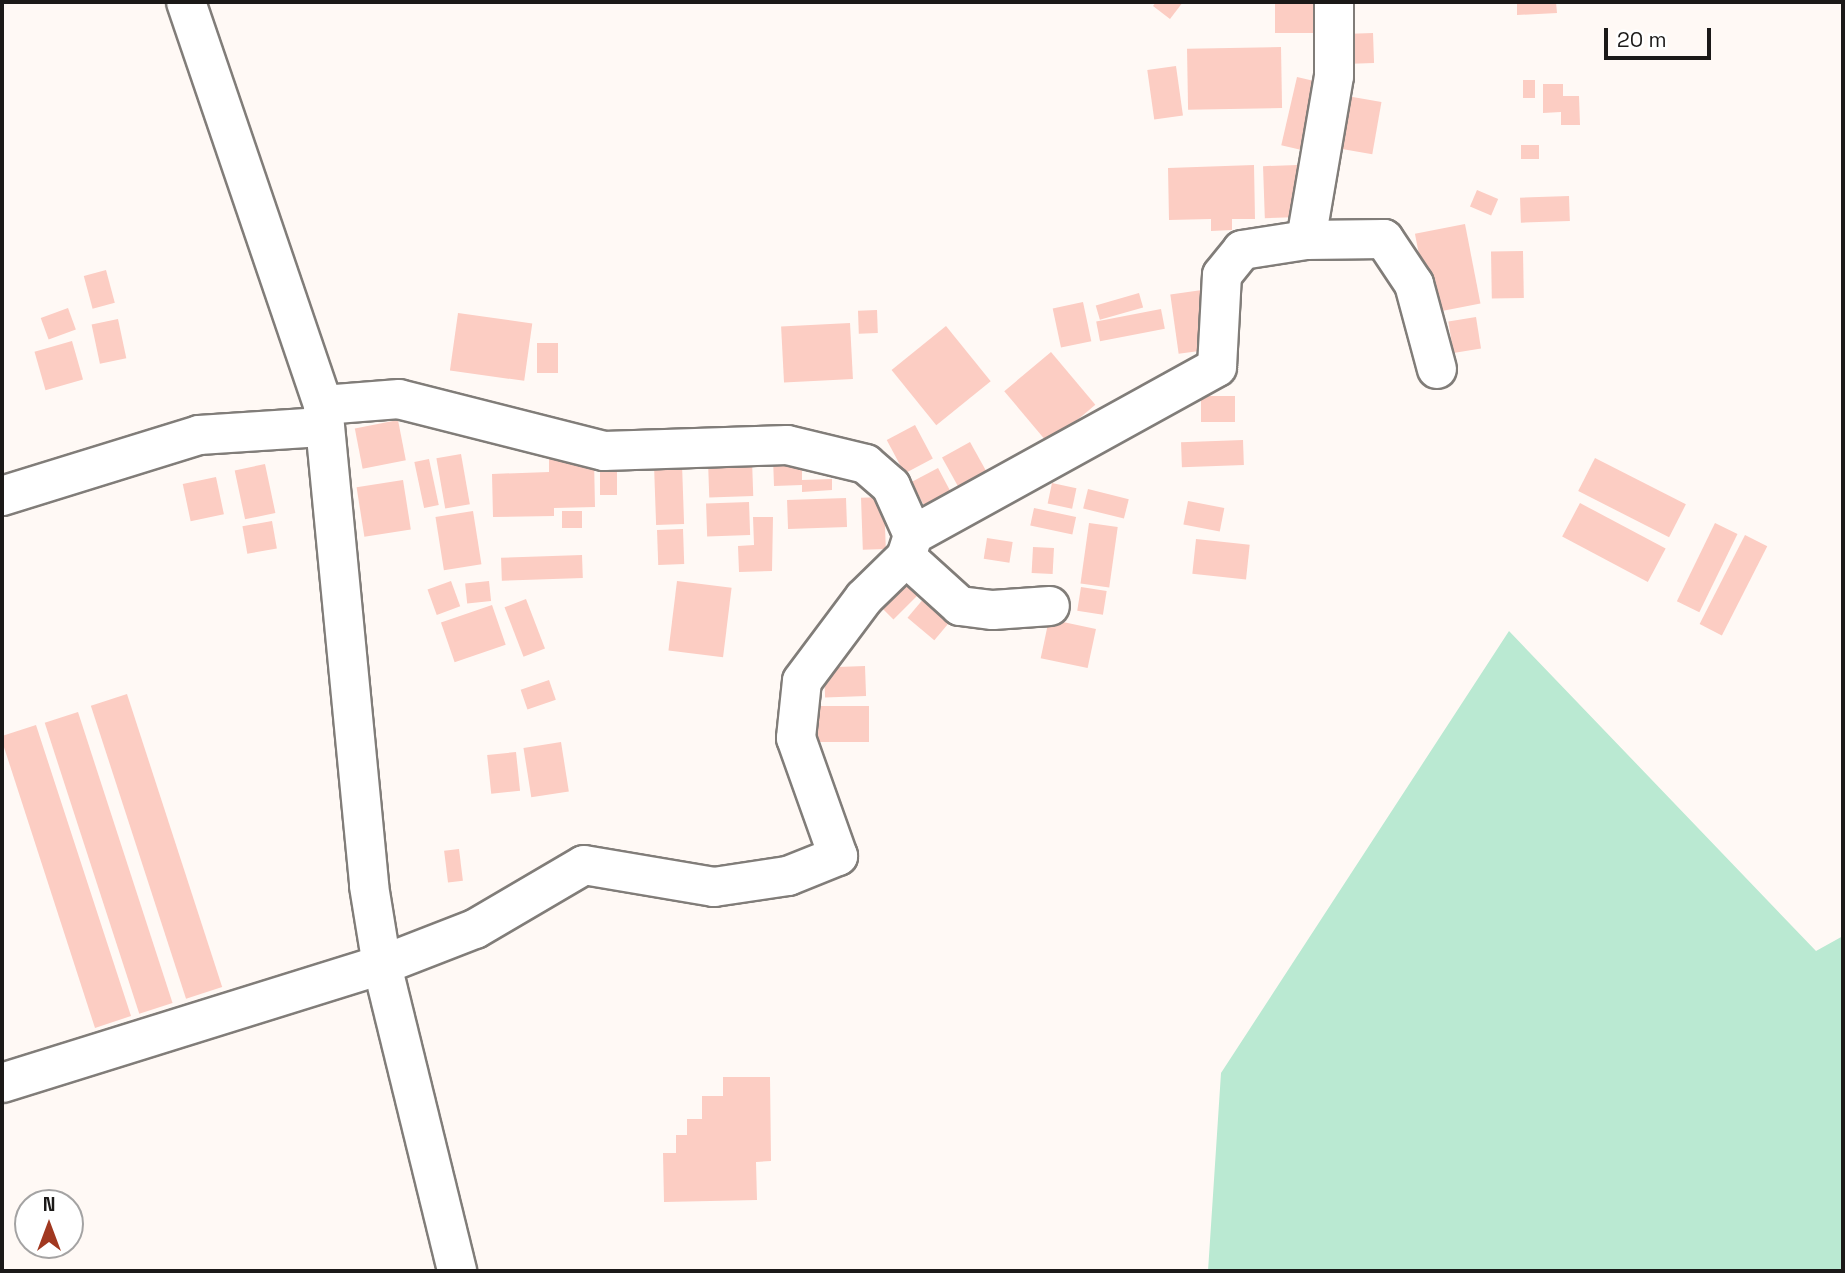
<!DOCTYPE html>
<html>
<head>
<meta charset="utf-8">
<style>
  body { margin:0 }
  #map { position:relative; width:1845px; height:1273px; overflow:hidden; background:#fff9f5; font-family:"Space Grotesk",sans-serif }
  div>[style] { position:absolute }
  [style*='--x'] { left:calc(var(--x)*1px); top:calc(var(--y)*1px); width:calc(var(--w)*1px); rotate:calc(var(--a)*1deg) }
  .green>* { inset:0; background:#bae9d2 }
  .building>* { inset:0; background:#fccdc3; transform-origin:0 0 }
  .roads { filter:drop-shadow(2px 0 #817d79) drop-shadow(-2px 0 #817d79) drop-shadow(0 2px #817d79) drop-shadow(0 -2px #817d79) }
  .street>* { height:38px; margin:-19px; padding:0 19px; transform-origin:19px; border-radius:19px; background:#fff }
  span { translate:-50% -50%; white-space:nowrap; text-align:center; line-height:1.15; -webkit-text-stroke:5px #fff; paint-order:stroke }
  .frame { position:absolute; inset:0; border:4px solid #1b1918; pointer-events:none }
  .north { position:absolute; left:14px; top:1189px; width:70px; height:70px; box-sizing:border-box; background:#fff; border:2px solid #a4a3a3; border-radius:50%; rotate:0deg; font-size:19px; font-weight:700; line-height:28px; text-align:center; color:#1b1918 }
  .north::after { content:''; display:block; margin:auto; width:24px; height:32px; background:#a13820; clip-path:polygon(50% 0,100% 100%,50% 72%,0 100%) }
  .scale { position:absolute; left:1604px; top:28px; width:107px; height:32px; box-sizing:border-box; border:4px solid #1b1918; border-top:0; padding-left:9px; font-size:21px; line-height:24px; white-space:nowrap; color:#1b1918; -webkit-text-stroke:5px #fff; paint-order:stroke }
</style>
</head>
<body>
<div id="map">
  <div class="green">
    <i style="clip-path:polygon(1509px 631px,1816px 951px,1843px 936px,1843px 1271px,1208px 1271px,1221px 1073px)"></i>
  </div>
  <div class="building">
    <i style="clip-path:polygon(1156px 2px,1183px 2px,1170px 19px,1153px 6px)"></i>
    <i style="clip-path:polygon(1517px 2px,1556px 2px,1557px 13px,1517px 15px)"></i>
    <i style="left:1275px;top:4px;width:42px;height:29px"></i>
    <i style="left:1373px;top:33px;width:30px;height:22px;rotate:88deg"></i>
    <i style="left:1281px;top:47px;width:61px;height:94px;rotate:89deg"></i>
    <i style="left:1176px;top:66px;width:50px;height:29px;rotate:82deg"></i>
    <i style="left:1297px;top:77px;width:22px;height:70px;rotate:13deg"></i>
    <i style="left:1523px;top:80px;width:12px;height:18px"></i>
    <i style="clip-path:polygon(1543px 84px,1563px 84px,1563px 96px,1579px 96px,1580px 125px,1561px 125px,1561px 112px,1543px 113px)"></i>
    <i style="left:1347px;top:96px;width:35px;height:53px;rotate:10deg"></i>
    <i style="left:1521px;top:145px;width:18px;height:14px"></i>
    <i style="clip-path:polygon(1254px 165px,1255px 219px,1232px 219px,1232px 230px,1211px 231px,1211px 219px,1169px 220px,1168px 168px)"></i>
    <i style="left:1297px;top:165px;width:52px;height:34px;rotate:88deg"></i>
    <i style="left:1477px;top:190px;width:23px;height:18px;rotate:23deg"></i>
    <i style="left:1569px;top:196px;width:25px;height:49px;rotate:88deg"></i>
    <i style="left:1465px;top:224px;width:81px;height:51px;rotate:79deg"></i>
    <i style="left:1523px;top:251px;width:47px;height:32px;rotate:89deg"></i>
    <i style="left:106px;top:270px;width:34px;height:23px;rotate:75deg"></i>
    <i style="left:1202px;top:290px;width:60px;height:32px;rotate:82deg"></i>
    <i style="left:1139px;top:293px;width:15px;height:45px;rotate:74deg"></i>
    <i style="left:1083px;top:302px;width:40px;height:31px;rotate:78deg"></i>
    <i style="left:68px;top:308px;width:23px;height:29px;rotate:70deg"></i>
    <i style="left:1161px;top:309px;width:20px;height:66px;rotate:79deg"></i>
    <i style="left:877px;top:310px;width:23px;height:19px;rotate:88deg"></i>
    <i style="left:458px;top:313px;width:75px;height:58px;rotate:8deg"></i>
    <i style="left:1476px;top:317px;width:32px;height:28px;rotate:81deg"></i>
    <i style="left:118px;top:319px;width:40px;height:27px;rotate:78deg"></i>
    <i style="left:850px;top:323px;width:56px;height:69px;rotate:87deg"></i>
    <i style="left:946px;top:326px;width:71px;height:70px;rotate:51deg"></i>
    <i style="left:72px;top:341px;width:40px;height:39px;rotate:74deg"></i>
    <i style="left:537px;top:343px;width:21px;height:30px"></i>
    <i style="left:1051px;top:352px;width:69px;height:61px;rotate:50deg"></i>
    <i style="left:1201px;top:396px;width:34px;height:26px"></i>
    <i style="left:398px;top:420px;width:41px;height:44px;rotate:79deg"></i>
    <i style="left:915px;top:425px;width:38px;height:32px;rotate:62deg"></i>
    <i style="left:1243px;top:440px;width:25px;height:62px;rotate:88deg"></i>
    <i style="left:970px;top:442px;width:39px;height:32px;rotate:61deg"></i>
    <i style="left:461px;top:454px;width:51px;height:25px;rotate:80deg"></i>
    <i style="clip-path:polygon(773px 458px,802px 458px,802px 480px,832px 479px,832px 490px,802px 492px,802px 485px,774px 486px)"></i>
    <i style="left:1595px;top:458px;width:102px;height:37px;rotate:27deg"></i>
    <i style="left:429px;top:459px;width:47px;height:15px;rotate:78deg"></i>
    <i style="clip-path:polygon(549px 459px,594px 459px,595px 507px,554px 508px,554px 516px,493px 517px,492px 474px,549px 472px)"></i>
    <i style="left:752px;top:460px;width:36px;height:44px;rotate:88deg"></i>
    <i style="left:600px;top:462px;width:17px;height:33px"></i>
    <i style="left:265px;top:464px;width:50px;height:31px;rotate:78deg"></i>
    <i style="left:682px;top:464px;width:60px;height:28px;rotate:88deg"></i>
    <i style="left:938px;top:468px;width:34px;height:30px;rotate:62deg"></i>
    <i style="left:216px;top:477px;width:38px;height:34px;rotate:78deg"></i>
    <i style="left:403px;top:480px;width:50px;height:47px;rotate:81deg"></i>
    <i style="left:1052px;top:483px;width:25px;height:21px;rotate:12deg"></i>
    <i style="left:1088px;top:489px;width:42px;height:20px;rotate:14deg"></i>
    <i style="left:884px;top:497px;width:52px;height:23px;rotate:88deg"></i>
    <i style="left:846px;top:498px;width:29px;height:59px;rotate:88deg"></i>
    <i style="left:1188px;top:501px;width:37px;height:24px;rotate:11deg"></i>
    <i style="left:749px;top:502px;width:33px;height:43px;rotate:88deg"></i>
    <i style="left:1580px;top:503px;width:97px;height:38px;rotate:28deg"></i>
    <i style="left:1034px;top:508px;width:43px;height:18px;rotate:12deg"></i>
    <i style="left:473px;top:511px;width:54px;height:38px;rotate:81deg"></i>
    <i style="left:562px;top:511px;width:20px;height:17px"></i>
    <i style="clip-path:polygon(753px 517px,773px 517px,772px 571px,739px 572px,738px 546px,754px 545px)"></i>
    <i style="left:272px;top:521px;width:28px;height:30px;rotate:80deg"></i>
    <i style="left:1089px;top:523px;width:29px;height:61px;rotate:8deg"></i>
    <i style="left:1715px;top:523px;width:25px;height:87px;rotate:26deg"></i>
    <i style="left:683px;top:529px;width:35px;height:26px;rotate:88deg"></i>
    <i style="left:1745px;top:535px;width:25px;height:100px;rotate:27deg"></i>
    <i style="left:987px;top:538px;width:26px;height:21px;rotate:9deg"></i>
    <i style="left:1196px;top:539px;width:54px;height:35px;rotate:6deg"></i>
    <i style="left:1033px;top:547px;width:21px;height:26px;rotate:3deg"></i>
    <i style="left:582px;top:555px;width:23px;height:81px;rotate:88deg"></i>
    <i style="left:909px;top:570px;width:24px;height:46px;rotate:45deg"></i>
    <i style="left:451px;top:581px;width:27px;height:25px;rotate:70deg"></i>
    <i style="left:489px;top:581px;width:20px;height:24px;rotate:84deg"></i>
    <i style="left:677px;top:581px;width:55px;height:70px;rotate:7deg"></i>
    <i style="left:1081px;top:587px;width:26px;height:24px;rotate:9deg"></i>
    <i style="left:930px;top:591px;width:35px;height:35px;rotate:40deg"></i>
    <i style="left:526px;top:599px;width:53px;height:23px;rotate:69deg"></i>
    <i style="left:492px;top:605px;width:42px;height:54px;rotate:71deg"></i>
    <i style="left:1049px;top:619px;width:48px;height:40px;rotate:12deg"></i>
    <i style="left:865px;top:666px;width:30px;height:41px;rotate:88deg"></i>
    <i style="left:549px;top:680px;width:21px;height:30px;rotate:71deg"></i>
    <i style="left:127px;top:694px;width:308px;height:38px;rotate:72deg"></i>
    <i style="left:807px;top:706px;width:62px;height:36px"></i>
    <i style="left:78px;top:712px;width:306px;height:35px;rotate:72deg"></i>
    <i style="clip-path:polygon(36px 725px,131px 1016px,95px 1028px,2px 741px,2px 736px)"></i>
    <i style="left:561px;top:742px;width:50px;height:38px;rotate:81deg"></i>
    <i style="left:516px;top:752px;width:39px;height:29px;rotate:84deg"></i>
    <i style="left:459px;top:849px;width:32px;height:15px;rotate:83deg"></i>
    <i style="clip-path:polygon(723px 1077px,770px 1077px,771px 1161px,756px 1162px,757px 1200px,664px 1202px,663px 1153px,676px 1153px,676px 1135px,687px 1135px,687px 1119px,702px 1119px,702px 1096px,723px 1096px)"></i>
  </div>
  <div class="roads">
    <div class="street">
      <i style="--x:186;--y:2;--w:426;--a:71.2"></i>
      <i style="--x:323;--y:405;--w:483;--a:84.5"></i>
      <i style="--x:369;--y:886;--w:80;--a:80.7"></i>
      <i style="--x:382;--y:965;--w:315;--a:76.2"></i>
      <i style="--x:1306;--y:240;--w:78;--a:-0.7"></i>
      <i style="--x:1384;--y:239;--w:54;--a:56.3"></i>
      <i style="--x:1414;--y:284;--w:88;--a:74.9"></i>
      <i style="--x:2;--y:496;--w:206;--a:-17.2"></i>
      <i style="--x:199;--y:435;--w:123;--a:-3.7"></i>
      <i style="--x:913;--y:535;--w:347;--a:-28.9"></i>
      <i style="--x:1217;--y:367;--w:92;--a:-86.9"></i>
      <i style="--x:1222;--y:275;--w:32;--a:-51"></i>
      <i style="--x:1242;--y:250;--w:65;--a:-8.9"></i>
      <i style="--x:1306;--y:240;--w:166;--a:-80.3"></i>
      <i style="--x:1334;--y:76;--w:74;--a:-90"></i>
      <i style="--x:906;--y:557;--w:73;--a:42.2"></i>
      <i style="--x:960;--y:606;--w:33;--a:7"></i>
      <i style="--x:993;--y:610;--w:57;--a:-4"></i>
      <i style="--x:2;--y:1083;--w:398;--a:-17.3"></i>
      <i style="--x:382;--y:965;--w:100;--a:-21.2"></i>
      <i style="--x:475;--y:929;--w:126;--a:-30.4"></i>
      <i style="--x:584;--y:865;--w:132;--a:9.6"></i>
      <i style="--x:714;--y:887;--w:75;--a:-8.5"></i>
      <i style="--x:788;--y:876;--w:54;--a:-21.8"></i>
      <i style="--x:838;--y:856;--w:125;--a:-109.6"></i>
      <i style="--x:796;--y:738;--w:57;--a:-84"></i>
      <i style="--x:802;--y:681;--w:104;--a:-53.2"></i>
      <i style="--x:864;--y:598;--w:59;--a:-44.3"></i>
      <i style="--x:906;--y:557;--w:23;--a:-72"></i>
      <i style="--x:913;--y:535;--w:54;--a:-114.2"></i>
      <i style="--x:891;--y:486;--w:33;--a:-139"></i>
      <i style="--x:866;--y:464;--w:81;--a:-166.5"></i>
      <i style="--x:787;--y:445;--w:183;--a:178.1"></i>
      <i style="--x:604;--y:451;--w:211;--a:-165.8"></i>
      <i style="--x:399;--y:399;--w:76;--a:175.5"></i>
    </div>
  </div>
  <div class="frame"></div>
  <div class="north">N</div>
  <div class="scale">20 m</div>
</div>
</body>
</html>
